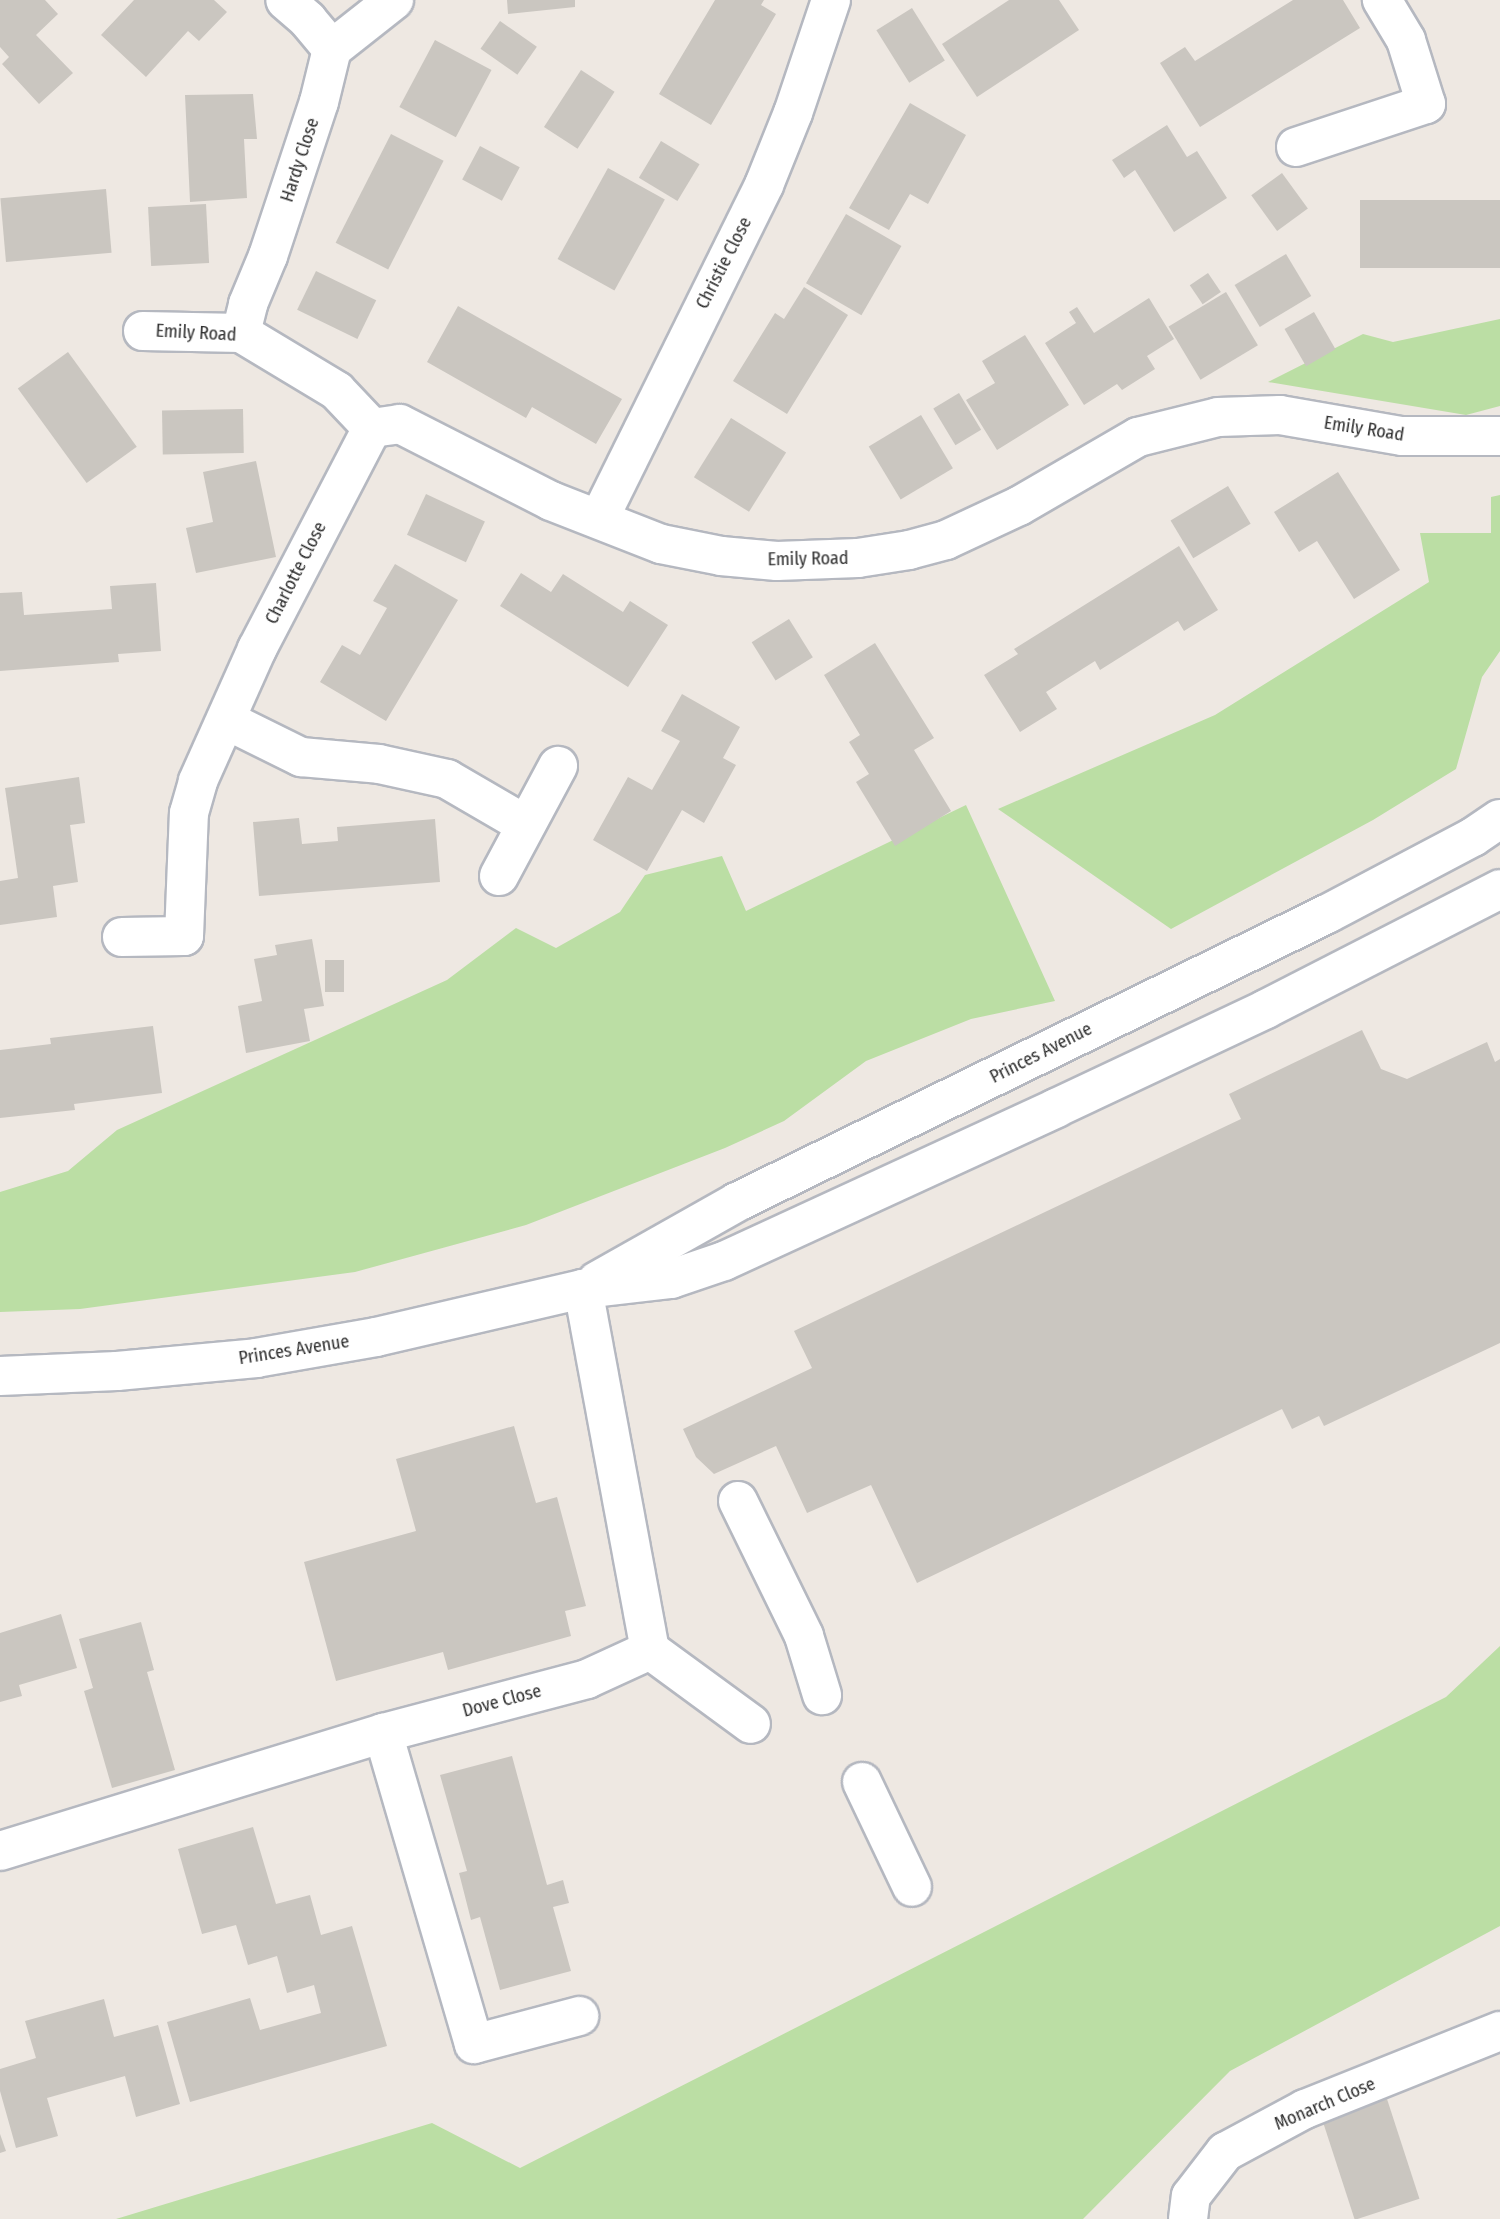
<!DOCTYPE html>
<html>
<head>
<meta charset="utf-8">
<style>
  body { margin:0 }
  #map { position:relative; width:1500px; height:2219px; overflow:hidden; background:#eee8e2; font-family:"Fira Sans Condensed",sans-serif }
  div>[style] { position:absolute }
  [style*='--x'] { left:calc(var(--x)*1px); top:calc(var(--y)*1px); width:calc(var(--w)*1px); rotate:calc(var(--a)*1deg) }
  .green>* { inset:0; background:#bbdea4 }
  .building>* { inset:0; background:#cac6c0; transform-origin:0 0 }
  .roads { filter:drop-shadow(2px 0 #b5b8c0) drop-shadow(-2px 0 #b5b8c0) drop-shadow(0 2px #b5b8c0) drop-shadow(0 -2px #b5b8c0) }
  .minor>* { height:38px; margin:-19px; padding:0 19px; transform-origin:19px; border-radius:19px; background:#fff }
  span { translate:-50% -50%; white-space:nowrap; text-align:center; line-height:1.15; -webkit-text-stroke:5px #fff; paint-order:stroke }
  .street-label { font-size:18px; color:#2e2e2e }
</style>
</head>
<body>
<div id="map">
  <div class="green">
    <i style="clip-path:polygon(1500px 319px,1500px 406px,1466px 415px,1268px 382px,1363px 334px,1393px 342px)"></i>
    <i style="clip-path:polygon(1500px 495px,1500px 651px,1482px 677px,1456px 769px,1373px 820px,1171px 929px,998px 809px,1215px 715px,1429px 582px,1420px 533px,1491px 533px,1491px 497px)"></i>
    <i style="clip-path:polygon(966px 805px,1055px 1001px,971px 1019px,866px 1061px,784px 1121px,725px 1148px,526px 1225px,355px 1272px,80px 1309px,0 1312px,0 1192px,68px 1171px,117px 1130px,447px 980px,516px 928px,556px 948px,620px 912px,645px 875px,722px 856px,746px 911px)"></i>
    <i style="clip-path:polygon(1500px 1646px,1500px 1926px,1230px 2071px,1083px 2219px,116px 2219px,432px 2123px,520px 2168px,1446px 1697px)"></i>
  </div>
  <div class="building">
    <i style="clip-path:polygon(0 0,45px 0,58px 14px,36px 35px,73px 73px,39px 104px,2px 64px,9px 57px,0 47px)"></i>
    <i style="clip-path:polygon(134px 0,214px 0,227px 12px,199px 41px,188px 31px,146px 77px,101px 35px)"></i>
    <i style="clip-path:polygon(507px 0,575px 0,575px 7px,508px 14px)"></i>
    <i style="clip-path:polygon(715px 0,764px 0,761px 5px,776px 14px,711px 125px,659px 94px)"></i>
    <i style="clip-path:polygon(1009px 0,1059px 0,1079px 30px,977px 97px,942px 44px)"></i>
    <i style="clip-path:polygon(1293px 0,1343px 0,1360px 28px,1200px 127px,1160px 63px,1185px 47px,1195px 61px)"></i>
    <i style="left:912px;top:8px;width:62px;height:42px;rotate:58deg"></i>
    <i style="left:500px;top:21px;width:45px;height:34px;rotate:35deg"></i>
    <i style="left:435px;top:40px;width:64px;height:76px;rotate:28deg"></i>
    <i style="left:581px;top:70px;width:40px;height:68px;rotate:33deg"></i>
    <i style="clip-path:polygon(253px 94px,257px 139px,244px 139px,247px 198px,190px 202px,185px 95px)"></i>
    <i style="clip-path:polygon(910px 103px,966px 135px,928px 204px,910px 194px,889px 230px,849px 208px)"></i>
    <i style="clip-path:polygon(1167px 125px,1187px 157px,1197px 151px,1227px 198px,1174px 232px,1135px 170px,1124px 178px,1112px 160px)"></i>
    <i style="left:391px;top:134px;width:59px;height:122px;rotate:27deg"></i>
    <i style="left:661px;top:141px;width:45px;height:43px;rotate:31deg"></i>
    <i style="left:480px;top:146px;width:45px;height:38px;rotate:28deg"></i>
    <i style="left:608px;top:168px;width:65px;height:104px;rotate:29deg"></i>
    <i style="left:1282px;top:173px;width:44px;height:38px;rotate:54deg"></i>
    <i style="left:106px;top:189px;width:64px;height:106px;rotate:85deg"></i>
    <i style="left:1500px;top:200px;width:68px;height:140px;rotate:90deg"></i>
    <i style="left:206px;top:204px;width:59px;height:58px;rotate:87deg"></i>
    <i style="left:846px;top:214px;width:64px;height:80px;rotate:30deg"></i>
    <i style="left:1286px;top:254px;width:49px;height:60px;rotate:59deg"></i>
    <i style="left:316px;top:271px;width:67px;height:43px;rotate:26deg"></i>
    <i style="left:1208px;top:273px;width:23px;height:22px;rotate:56deg"></i>
    <i style="clip-path:polygon(804px 287px,848px 315px,787px 414px,733px 381px,775px 313px,784px 319px)"></i>
    <i style="left:1226px;top:292px;width:62px;height:67px;rotate:59deg"></i>
    <i style="clip-path:polygon(1149px 298px,1174px 339px,1147px 356px,1155px 369px,1122px 390px,1117px 384px,1084px 405px,1045px 343px,1076px 323px,1069px 312px,1077px 307px,1094px 333px)"></i>
    <i style="clip-path:polygon(458px 306px,622px 399px,596px 444px,532px 407px,526px 418px,427px 362px)"></i>
    <i style="left:1314px;top:312px;width:43px;height:34px;rotate:60deg"></i>
    <i style="clip-path:polygon(1025px 335px,1069px 405px,997px 450px,966px 400px,995px 383px,982px 361px)"></i>
    <i style="left:68px;top:352px;width:117px;height:62px;rotate:54deg"></i>
    <i style="left:959px;top:393px;width:43px;height:30px;rotate:59deg"></i>
    <i style="left:243px;top:409px;width:44px;height:81px;rotate:89deg"></i>
    <i style="left:921px;top:415px;width:62px;height:61px;rotate:59deg"></i>
    <i style="left:731px;top:418px;width:65px;height:70px;rotate:32deg"></i>
    <i style="clip-path:polygon(256px 461px,276px 557px,196px 573px,186px 528px,213px 522px,203px 472px)"></i>
    <i style="clip-path:polygon(1338px 472px,1400px 570px,1354px 599px,1317px 541px,1299px 552px,1274px 512px)"></i>
    <i style="left:1228px;top:486px;width:44px;height:67px;rotate:59deg"></i>
    <i style="left:426px;top:494px;width:65px;height:45px;rotate:25deg"></i>
    <i style="clip-path:polygon(1179px 546px,1218px 610px,1184px 631px,1178px 621px,1100px 670px,1095px 661px,1046px 692px,1057px 709px,1020px 732px,984px 675px,1018px 654px,1014px 649px)"></i>
    <i style="clip-path:polygon(395px 564px,458px 600px,386px 721px,320px 682px,342px 645px,360px 655px,387px 608px,373px 601px)"></i>
    <i style="clip-path:polygon(521px 573px,551px 592px,563px 574px,623px 612px,630px 601px,668px 625px,628px 687px,500px 606px)"></i>
    <i style="clip-path:polygon(156px 583px,161px 651px,118px 654px,119px 662px,0 671px,0 593px,22px 592px,24px 615px,112px 609px,110px 586px)"></i>
    <i style="left:789px;top:619px;width:45px;height:44px;rotate:58deg"></i>
    <i style="clip-path:polygon(875px 643px,934px 738px,914px 750px,951px 811px,895px 846px,856px 782px,869px 774px,849px 742px,860px 735px,824px 675px)"></i>
    <i style="clip-path:polygon(682px 694px,740px 727px,723px 758px,736px 765px,704px 823px,682px 810px,647px 871px,593px 840px,628px 777px,652px 790px,680px 741px,661px 731px)"></i>
    <i style="clip-path:polygon(79px 777px,85px 823px,70px 825px,78px 882px,53px 886px,57px 917px,0 925px,0 881px,18px 878px,5px 788px)"></i>
    <i style="clip-path:polygon(299px 818px,302px 844px,338px 841px,337px 827px,435px 819px,440px 882px,259px 896px,253px 822px)"></i>
    <i style="clip-path:polygon(312px 939px,324px 1006px,304px 1009px,310px 1041px,246px 1053px,238px 1006px,262px 1001px,254px 959px,277px 955px,275px 945px)"></i>
    <i style="left:325px;top:960px;width:19px;height:32px"></i>
    <i style="clip-path:polygon(153px 1026px,162px 1093px,74px 1104px,75px 1110px,0 1118px,0 1050px,51px 1044px,50px 1038px)"></i>
    <i style="clip-path:polygon(1362px 1030px,1381px 1069px,1407px 1079px,1487px 1042px,1495px 1062px,1500px 1059px,1500px 1343px,1324px 1426px,1319px 1416px,1292px 1429px,1282px 1409px,917px 1583px,871px 1485px,807px 1513px,776px 1446px,714px 1474px,696px 1457px,683px 1429px,812px 1368px,794px 1331px,1241px 1119px,1229px 1094px)"></i>
    <i style="clip-path:polygon(514px 1426px,536px 1503px,557px 1497px,586px 1606px,565px 1611px,571px 1636px,448px 1670px,443px 1652px,336px 1681px,304px 1562px,416px 1531px,396px 1459px)"></i>
    <i style="clip-path:polygon(61px 1614px,77px 1668px,19px 1685px,22px 1696px,0 1702px,0 1633px)"></i>
    <i style="clip-path:polygon(141px 1622px,154px 1670px,147px 1672px,175px 1770px,112px 1788px,84px 1691px,93px 1688px,79px 1639px)"></i>
    <i style="clip-path:polygon(512px 1756px,547px 1885px,563px 1880px,569px 1903px,553px 1907px,571px 1971px,500px 1990px,480px 1917px,471px 1920px,459px 1873px,467px 1871px,440px 1775px)"></i>
    <i style="clip-path:polygon(253px 1827px,276px 1904px,310px 1895px,321px 1935px,352px 1926px,387px 2046px,190px 2102px,167px 2022px,250px 1998px,260px 2030px,321px 2013px,314px 1985px,287px 1993px,277px 1956px,248px 1965px,236px 1925px,202px 1934px,178px 1849px)"></i>
    <i style="clip-path:polygon(104px 1999px,114px 2037px,158px 2025px,180px 2104px,136px 2117px,125px 2076px,47px 2098px,58px 2136px,16px 2148px,0 2091px,0 2069px,36px 2058px,25px 2021px)"></i>
    <i style="left:1387px;top:2099px;width:105px;height:68px;rotate:72deg"></i>
    <i style="clip-path:polygon(0 2134px,6px 2151px,0 2153px)"></i>
  </div>
  <div class="roads">
    <div class="minor">
      <i style="--x:332;--y:49;--w:79;--a:-38.3"></i>
      <i style="--x:1296;--y:147;--w:137;--a:-18.3"></i>
      <i style="--x:1426;--y:104;--w:67;--a:-107.4"></i>
      <i style="--x:1406;--y:40;--w:47;--a:-121"></i>
      <i style="--x:143;--y:331;--w:98;--a:1.2"></i>
      <i style="--x:241;--y:333;--w:112;--a:31.1"></i>
      <i style="--x:337;--y:391;--w:51;--a:46.6"></i>
      <i style="--x:372;--y:428;--w:28;--a:-8"></i>
      <i style="--x:400;--y:424;--w:169;--a:27"></i>
      <i style="--x:551;--y:501;--w:118;--a:21.4"></i>
      <i style="--x:661;--y:544;--w:61;--a:11.3"></i>
      <i style="--x:721;--y:556;--w:56;--a:5.1"></i>
      <i style="--x:777;--y:561;--w:81;--a:-2.1"></i>
      <i style="--x:858;--y:558;--w:52;--a:-8.9"></i>
      <i style="--x:909;--y:550;--w:38;--a:-15"></i>
      <i style="--x:946;--y:540;--w:81;--a:-25"></i>
      <i style="--x:1019;--y:506;--w:138;--a:-30.1"></i>
      <i style="--x:1138;--y:437;--w:82;--a:-14"></i>
      <i style="--x:1218;--y:417;--w:62;--a:-1.8"></i>
      <i style="--x:1280;--y:415;--w:124;--a:9.8"></i>
      <i style="--x:1402;--y:436;--w:98;--a:0"></i>
      <i style="--x:241;--y:333;--w:30;--a:-76"></i>
      <i style="--x:248;--y:304;--w:52;--a:-67.4"></i>
      <i style="--x:268;--y:256;--w:162;--a:-71.7"></i>
      <i style="--x:319;--y:102;--w:55;--a:-76.2"></i>
      <i style="--x:332;--y:49;--w:38;--a:-130"></i>
      <i style="--x:308;--y:20;--w:30;--a:-139"></i>
      <i style="--x:599;--y:519;--w:373;--a:-63.7"></i>
      <i style="--x:764;--y:185;--w:78;--a:-68.1"></i>
      <i style="--x:793;--y:113;--w:119;--a:-71.4"></i>
      <i style="--x:226;--y:720;--w:84;--a:26.3"></i>
      <i style="--x:301;--y:757;--w:78;--a:5.1"></i>
      <i style="--x:379;--y:764;--w:70;--a:12.4"></i>
      <i style="--x:447;--y:779;--w:91;--a:30.2"></i>
      <i style="--x:499;--y:876;--w:125;--a:-61.8"></i>
      <i style="--x:122;--y:937;--w:62;--a:-0.9"></i>
      <i style="--x:184;--y:936;--w:123;--a:-87.7"></i>
      <i style="--x:189;--y:813;--w:33;--a:-74"></i>
      <i style="--x:198;--y:781;--w:145;--a:-65.9"></i>
      <i style="--x:257;--y:649;--w:249;--a:-62.5"></i>
      <i style="--x:597;--y:1281;--w:161;--a:-29.4"></i>
      <i style="--x:737;--y:1202;--w:657;--a:-26.02"></i>
      <i style="--x:1327;--y:914;--w:165;--a:-27.8"></i>
      <i style="--x:1473;--y:837;--w:32;--a:-34"></i>
      <i style="--x:583;--y:1289;--w:367;--a:79.5"></i>
      <i style="--x:0;--y:1376;--w:117;--a:-2.4"></i>
      <i style="--x:117;--y:1371;--w:140;--a:-5.3"></i>
      <i style="--x:256;--y:1358;--w:122;--a:-9.9"></i>
      <i style="--x:376;--y:1337;--w:212;--a:-13.1"></i>
      <i style="--x:583;--y:1289;--w:89;--a:-6.5"></i>
      <i style="--x:671;--y:1279;--w:56;--a:-18.8"></i>
      <i style="--x:724;--y:1261;--w:366;--a:-24.7"></i>
      <i style="--x:1056;--y:1108;--w:232;--a:-25.2"></i>
      <i style="--x:1266;--y:1009;--w:263;--a:-27.1"></i>
      <i style="--x:738;--y:1501;--w:150;--a:63.9"></i>
      <i style="--x:804;--y:1636;--w:62;--a:73"></i>
      <i style="--x:650;--y:1650;--w:125;--a:36.2"></i>
      <i style="--x:383;--y:1733;--w:324;--a:73.7"></i>
      <i style="--x:474;--y:2044;--w:109;--a:-14.9"></i>
      <i style="--x:862;--y:1782;--w:116;--a:64.5"></i>
      <i style="--x:0;--y:1851;--w:401;--a:-17.1"></i>
      <i style="--x:383;--y:1733;--w:211;--a:-14.8"></i>
      <i style="--x:587;--y:1679;--w:69;--a:-24.7"></i>
      <i style="--x:1188;--y:2219;--w:23;--a:-83"></i>
      <i style="--x:1191;--y:2196;--w:56;--a:-52.3"></i>
      <i style="--x:1225;--y:2152;--w:91;--a:-28.3"></i>
      <i style="--x:1305;--y:2109;--w:210;--a:-21.8"></i>
    </div>
  </div>
  <div class="street-label">
    <span style="left:300px;top:160px;rotate:-72deg">Hardy Close</span>
    <span style="left:724px;top:263px;rotate:-63deg">Christie Close</span>
    <span style="left:196px;top:333px;rotate:3deg">Emily Road</span>
    <span style="left:1364px;top:429px;rotate:9deg">Emily Road</span>
    <span style="left:808px;top:559px;rotate:-1deg">Emily Road</span>
    <span style="left:296px;top:573px;rotate:-63deg">Charlotte Close</span>
    <span style="left:1041px;top:1053px;rotate:-27deg">Princes Avenue</span>
    <span style="left:294px;top:1350px;rotate:-9deg">Princes Avenue</span>
    <span style="left:502px;top:1701px;rotate:-15deg">Dove Close</span>
    <span style="left:1325px;top:2104px;rotate:-23deg">Monarch Close</span>
  </div>
</div>
</body>
</html>
